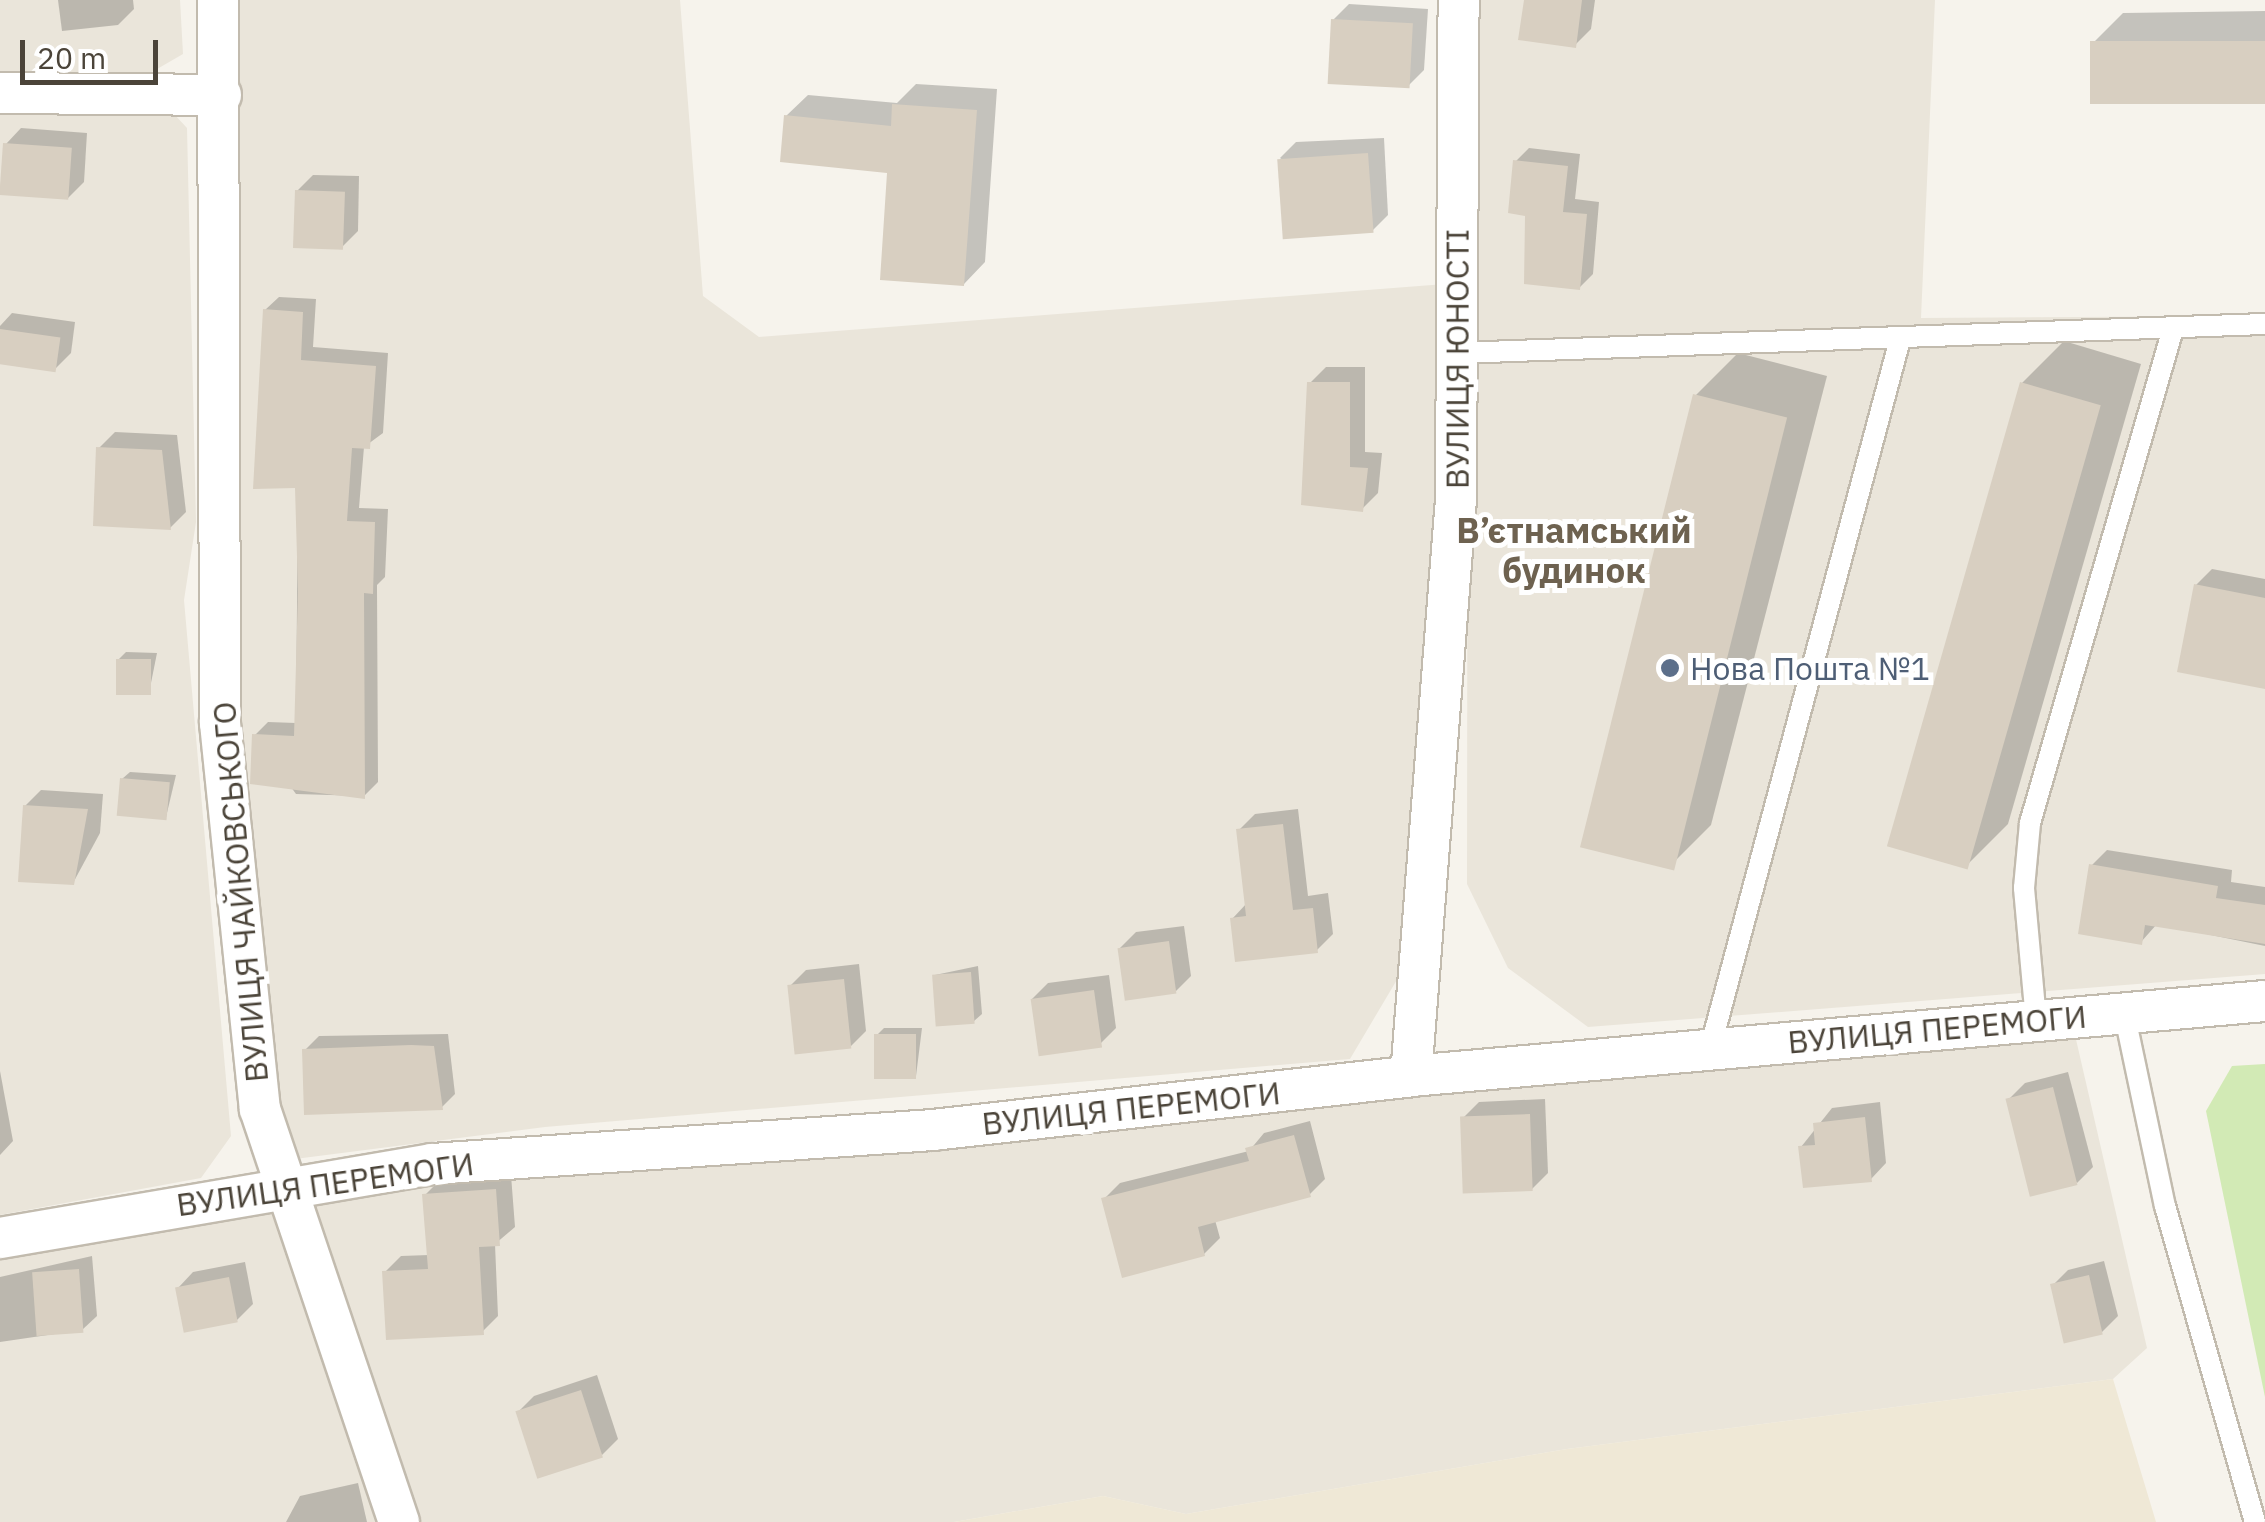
<!DOCTYPE html>
<html>
<head>
<meta charset="utf-8">
<style>
  body { margin:0 }
  #map { position:relative; width:2265px; height:1522px; overflow:hidden; background:#f6f3ec; font-family:"IBM Plex Sans",sans-serif }
  div>[style] { position:absolute }
  [style*='--x'] { left:calc(var(--x)*1px); top:calc(var(--y)*1px); width:calc(var(--w)*1px); rotate:calc(var(--a)*1deg) }
  .residential>* { inset:0; background:#eae5da }
  .education>* { inset:0; background:#efe8d6 }
  .green>* { inset:0; background:#d2eab5 }
  .shadow>* { inset:0; background:#0003 }
  .building>* { inset:0; background:#d8cfc1; transform-origin:0 0 }
  .roads { filter:drop-shadow(2px 0 #c2bbae) drop-shadow(-2px 0 #c2bbae) drop-shadow(0 2px #c2bbae) drop-shadow(0 -2px #c2bbae) }
  .service>* { height:20px; margin:-10px; padding:0 10px; transform-origin:10px; border-radius:10px; background:#fff }
  .minor>* { height:40px; margin:-20px; padding:0 20px; transform-origin:20px; border-radius:20px; background:#fff }
  .dots>* { width:28px; height:28px; translate:-50% -50%; box-sizing:border-box; border:5px solid #fff; border-radius:50% }
  span { translate:-50% -50%; white-space:nowrap; text-align:center; line-height:1.15; -webkit-text-stroke:10px #fff; paint-order:stroke }
  .street-label { font-size:32px; color:#4b4439 }
  .service-label { font-size:32px; color:#4e5e75 }
  .left { translate:0 -50%; text-align:left }
  .neighbourhood-label { font-size:35px; color:#6e6250; font-weight:700 }
  .scale { position:absolute; left:20px; top:40px; width:138px; height:45px; box-sizing:border-box; border:5px solid #4b4439; border-top:0; padding-left:12px; font-size:30px; line-height:35px; white-space:nowrap; color:#4b4439; -webkit-text-stroke:8px #fff; paint-order:stroke }
</style>
</head>
<body>
<div id="map">
  <div class="residential">
    <i style="clip-path:polygon(0 0,180px 0,183px 54px,145px 76px,0 77px)"></i>
    <i style="clip-path:polygon(235px 0,680px 0,703px 296px,759px 337px,1445px 284px,1411px 956px,1350px 1059px,545px 1127px,287px 1160px,243px 815px)"></i>
    <i style="clip-path:polygon(1468px 0,1935px 0,1921px 318px,2265px 316px,2265px 974px,1588px 1027px,1508px 968px,1467px 884px)"></i>
    <i style="clip-path:polygon(0 114px,174px 114px,187px 128px,196px 522px,184px 600px,231px 1136px,201px 1178px,0 1215px)"></i>
    <i style="clip-path:polygon(2075px 1035px,2147px 1348px,2113px 1379px,1567px 1449px,1186px 1514px,1103px 1496px,954px 1522px,0 1522px,0 1249px,321px 1195px)"></i>
  </div>
  <div class="education">
    <i style="clip-path:polygon(2113px 1379px,2156px 1522px,954px 1522px,1103px 1496px,1186px 1514px,1567px 1449px)"></i>
  </div>
  <div class="green">
    <i style="clip-path:polygon(2265px 1064px,2265px 1397px,2206px 1111px,2232px 1066px)"></i>
  </div>
  <div class="shadow">
    <i style="clip-path:polygon(58px 0,133px 0,134px 9px,118px 25px,62px 31px)"></i>
    <i style="clip-path:polygon(1526px 0,1595px 0,1591px 29px,1575px 45px)"></i>
    <i style="clip-path:polygon(1349px 4px,1428px 9px,1424px 70px,1408px 86px,1333px 20px)"></i>
    <i style="clip-path:polygon(2265px 11px,2265px 101px,2092px 44px,2123px 13px)"></i>
    <i style="clip-path:polygon(916px 84px,997px 89px,985px 262px,964px 284px,890px 171px,786px 116px,808px 95px,897px 103px)"></i>
    <i style="clip-path:polygon(21px 128px,87px 133px,84px 182px,68px 198px,6px 144px)"></i>
    <i style="clip-path:polygon(1384px 138px,1388px 215px,1372px 231px,1280px 158px,1296px 142px)"></i>
    <i style="clip-path:polygon(1529px 148px,1580px 154px,1575px 199px,1599px 202px,1593px 274px,1580px 287px,1527px 214px,1515px 162px)"></i>
    <i style="clip-path:polygon(313px 175px,359px 176px,358px 231px,342px 247px,297px 191px)"></i>
    <i style="clip-path:polygon(279px 297px,316px 299px,313px 347px,388px 353px,383px 433px,364px 447px,359px 508px,388px 509px,385px 577px,377px 585px,378px 782px,364px 796px,296px 794px,254px 736px,268px 722px,296px 723px,298px 486px,265px 310px)"></i>
    <i style="clip-path:polygon(12px 313px,75px 322px,71px 353px,55px 369px,0 362px,0 326px)"></i>
    <i style="clip-path:polygon(2064px 341px,2141px 364px,2008px 824px,1966px 866px,2022px 383px)"></i>
    <i style="clip-path:polygon(1738px 353px,1827px 376px,1711px 825px,1669px 867px,1696px 395px)"></i>
    <i style="clip-path:polygon(1326px 367px,1365px 367px,1365px 452px,1382px 453px,1378px 493px,1362px 509px,1310px 383px)"></i>
    <i style="clip-path:polygon(115px 432px,177px 435px,186px 512px,170px 528px,99px 448px)"></i>
    <i style="clip-path:polygon(2212px 569px,2265px 579px,2265px 687px,2196px 585px)"></i>
    <i style="clip-path:polygon(126px 652px,157px 653px,149px 693px,118px 660px)"></i>
    <i style="clip-path:polygon(130px 772px,176px 775px,166px 817px,122px 779px)"></i>
    <i style="clip-path:polygon(41px 790px,103px 794px,100px 833px,73px 883px,25px 806px)"></i>
    <i style="clip-path:polygon(1298px 809px,1308px 896px,1328px 893px,1333px 934px,1317px 950px,1232px 919px,1247px 903px,1239px 830px,1255px 814px)"></i>
    <i style="clip-path:polygon(2107px 850px,2232px 870px,2231px 882px,2265px 887px,2265px 946px,2157px 924px,2141px 942px,2091px 866px)"></i>
    <i style="clip-path:polygon(1184px 926px,1191px 976px,1175px 992px,1120px 948px,1136px 932px)"></i>
    <i style="clip-path:polygon(859px 964px,866px 1031px,850px 1047px,790px 986px,806px 970px)"></i>
    <i style="clip-path:polygon(978px 966px,982px 1014px,974px 1021px,935px 975px)"></i>
    <i style="clip-path:polygon(1109px 975px,1116px 1028px,1100px 1044px,1032px 999px,1048px 983px)"></i>
    <i style="clip-path:polygon(884px 1028px,922px 1028px,916px 1076px,877px 1035px)"></i>
    <i style="clip-path:polygon(448px 1034px,455px 1094px,442px 1107px,305px 1050px,319px 1036px)"></i>
    <i style="clip-path:polygon(0 1071px,13px 1141px,0 1155px)"></i>
    <i style="clip-path:polygon(2068px 1072px,2093px 1167px,2077px 1183px,2009px 1099px,2025px 1083px)"></i>
    <i style="clip-path:polygon(1545px 1099px,1548px 1173px,1532px 1189px,1463px 1118px,1479px 1102px)"></i>
    <i style="clip-path:polygon(1880px 1102px,1886px 1163px,1871px 1179px,1801px 1147px,1832px 1108px)"></i>
    <i style="clip-path:polygon(1310px 1121px,1325px 1179px,1309px 1195px,1215px 1220px,1220px 1238px,1204px 1254px,1104px 1199px,1120px 1183px,1249px 1151px,1264px 1133px)"></i>
    <i style="clip-path:polygon(511px 1175px,515px 1227px,495px 1244px,498px 1316px,482px 1332px,385px 1272px,401px 1256px,429px 1255px,425px 1195px,441px 1179px)"></i>
    <i style="clip-path:polygon(92px 1256px,97px 1316px,82px 1330px,0 1342px,0 1277px)"></i>
    <i style="clip-path:polygon(2104px 1261px,2118px 1316px,2102px 1332px,2052px 1286px,2068px 1270px)"></i>
    <i style="clip-path:polygon(245px 1262px,253px 1304px,237px 1320px,178px 1288px,193px 1272px)"></i>
    <i style="clip-path:polygon(597px 1375px,618px 1439px,602px 1455px,518px 1412px,534px 1396px)"></i>
    <i style="clip-path:polygon(358px 1483px,367px 1522px,286px 1522px,300px 1496px)"></i>
  </div>
  <div class="building">
    <i style="clip-path:polygon(1524px 0,1582px 0,1576px 48px,1518px 40px)"></i>
    <i style="left:1331px;top:19px;width:82px;height:65px;rotate:3deg"></i>
    <i style="left:2265px;top:41px;width:63px;height:175px;rotate:90deg"></i>
    <i style="clip-path:polygon(892px 104px,977px 110px,964px 286px,880px 280px,887px 173px,780px 162px,784px 115px,891px 126px)"></i>
    <i style="left:3px;top:143px;width:69px;height:52px;rotate:4deg"></i>
    <i style="left:1368px;top:153px;width:80px;height:91px;rotate:86deg"></i>
    <i style="clip-path:polygon(1513px 160px,1568px 166px,1563px 212px,1587px 214px,1580px 290px,1524px 284px,1525px 216px,1508px 213px)"></i>
    <i style="left:295px;top:190px;width:50px;height:58px;rotate:2deg"></i>
    <i style="clip-path:polygon(263px 309px,303px 312px,301px 360px,376px 366px,370px 449px,352px 448px,347px 521px,375px 522px,373px 594px,364px 593px,365px 799px,250px 784px,252px 734px,294px 736px,298px 591px,295px 488px,253px 489px)"></i>
    <i style="left:0;top:329px;width:61px;height:35px;rotate:8deg"></i>
    <i style="clip-path:polygon(1307px 382px,1350px 382px,1350px 467px,1368px 468px,1363px 512px,1301px 505px)"></i>
    <i style="left:2020px;top:382px;width:84px;height:483px;rotate:16deg"></i>
    <i style="left:1693px;top:394px;width:97px;height:467px;rotate:14deg"></i>
    <i style="clip-path:polygon(96px 447px,162px 450px,171px 530px,93px 526px)"></i>
    <i style="clip-path:polygon(2194px 584px,2265px 598px,2265px 689px,2177px 672px)"></i>
    <i style="left:116px;top:659px;width:35px;height:36px"></i>
    <i style="left:120px;top:778px;width:50px;height:38px;rotate:5deg"></i>
    <i style="clip-path:polygon(23px 805px,88px 809px,74px 885px,18px 882px)"></i>
    <i style="clip-path:polygon(1283px 824px,1293px 910px,1313px 908px,1318px 953px,1235px 962px,1230px 918px,1246px 916px,1236px 829px)"></i>
    <i style="clip-path:polygon(2089px 864px,2218px 886px,2216px 898px,2265px 905px,2265px 944px,2145px 925px,2142px 945px,2078px 934px)"></i>
    <i style="left:1169px;top:941px;width:53px;height:52px;rotate:82deg"></i>
    <i style="left:971px;top:972px;width:52px;height:39px;rotate:86deg"></i>
    <i style="left:844px;top:979px;width:70px;height:57px;rotate:84deg"></i>
    <i style="left:1094px;top:990px;width:58px;height:64px;rotate:82deg"></i>
    <i style="left:874px;top:1034px;width:42px;height:45px"></i>
    <i style="clip-path:polygon(411px 1045px,434px 1046px,443px 1110px,304px 1115px,302px 1049px)"></i>
    <i style="left:2053px;top:1087px;width:101px;height:49px;rotate:76deg"></i>
    <i style="left:1530px;top:1114px;width:77px;height:70px;rotate:88deg"></i>
    <i style="clip-path:polygon(1865px 1117px,1872px 1182px,1803px 1188px,1798px 1146px,1815px 1145px,1813px 1123px)"></i>
    <i style="clip-path:polygon(1294px 1135px,1311px 1197px,1198px 1227px,1205px 1256px,1122px 1278px,1101px 1198px,1249px 1161px,1245px 1148px)"></i>
    <i style="clip-path:polygon(496px 1189px,500px 1246px,479px 1247px,484px 1335px,386px 1340px,382px 1271px,428px 1269px,422px 1194px)"></i>
    <i style="left:79px;top:1269px;width:64px;height:47px;rotate:86deg"></i>
    <i style="left:2089px;top:1275px;width:61px;height:40px;rotate:77deg"></i>
    <i style="left:229px;top:1277px;width:46px;height:55px;rotate:79deg"></i>
    <i style="left:581px;top:1390px;width:71px;height:69px;rotate:72deg"></i>
  </div>
  <div class="roads">
    <div class="service">
      <i style="--x:1458;--y:353;--w:808;--a:-2.06"></i>
      <i style="--x:2124;--y:1012;--w:198;--a:78.1"></i>
      <i style="--x:2165;--y:1206;--w:329;--a:74.1"></i>
      <i style="--x:2036;--y:1020;--w:133;--a:-95.2"></i>
      <i style="--x:2024;--y:888;--w:65;--a:-84.7"></i>
      <i style="--x:2030;--y:823;--w:514;--a:-73.86"></i>
      <i style="--x:1710;--y:1049;--w:731;--a:-75.01"></i>
    </div>
    <div class="minor">
      <i style="--x:218;--y:0;--w:723;--a:89.84"></i>
      <i style="--x:220;--y:723;--w:388;--a:84.1"></i>
      <i style="--x:260;--y:1109;--w:436;--a:71.4"></i>
      <i style="--x:0;--y:93;--w:221;--a:0.5"></i>
      <i style="--x:1411;--y:1076;--w:579;--a:-85.54"></i>
      <i style="--x:1456;--y:499;--w:499;--a:-89.7"></i>
      <i style="--x:0;--y:1238;--w:438;--a:-9.7"></i>
      <i style="--x:432;--y:1164;--w:502;--a:-3.88"></i>
      <i style="--x:933;--y:1130;--w:481;--a:-6.4"></i>
      <i style="--x:1411;--y:1076;--w:857;--a:-5.02"></i>
    </div>
  </div>
  <div class="dots">
    <i style="left:1670px;top:668px;background:#5c6f8a"></i>
  </div>
  <div class="street-label">
    <span style="left:1457px;top:359px;rotate:-90deg">ВУЛИЦЯ ЮНОСТІ</span>
    <span style="left:240px;top:892px;rotate:-95deg">ВУЛИЦЯ ЧАЙКОВСЬКОГО</span>
    <span style="left:1937px;top:1029px;rotate:-5deg">ВУЛИЦЯ ПЕРЕМОГИ</span>
    <span style="left:1131px;top:1108px;rotate:-6deg">ВУЛИЦЯ ПЕРЕМОГИ</span>
    <span style="left:325px;top:1184px;rotate:-8deg">ВУЛИЦЯ ПЕРЕМОГИ</span>
  </div>
  <div class="service-label">
    <span class="left" style="left:1690px;top:668px">Нова Пошта №1</span>
  </div>
  <div class="neighbourhood-label">
    <span style="left:1574px;top:550px">В’єтнамський<br>будинок</span>
  </div>
  <div class="scale">20 m</div>
</div>
</body>
</html>
